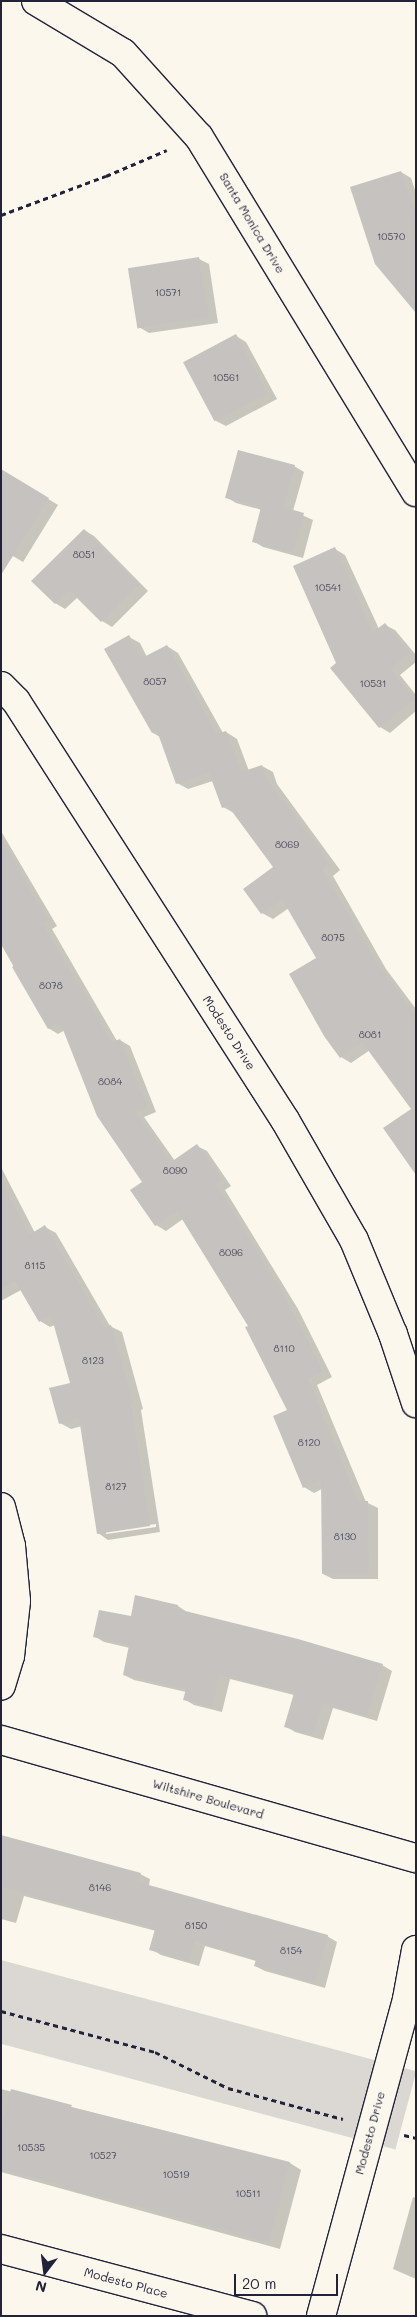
<!DOCTYPE html>
<html>
<head>
<meta charset="utf-8">
<style>
  body { margin:0 }
  #map { position:relative; width:417px; height:2317px; overflow:hidden; background:#fbf7ec; font-family:Mali,sans-serif }
  div>[style] { position:absolute }
  [style*='--x'] { left:calc(var(--x)*1px); top:calc(var(--y)*1px); width:calc(var(--w)*1px); rotate:calc(var(--a)*1deg) }
  .green>* { inset:0; background:#dbd8d3; transform-origin:0 0 }
  .shadow>* { inset:0; background:#0003 }
  .building>* { inset:0; background:#c6c2c0; transform-origin:0 0 }
  .path>* { height:3px; margin-top:-1.5px; transform-origin:0; background:repeating-linear-gradient(90deg,#22223b 0 5px,transparent 0 9px) }
  .roads { filter:drop-shadow(1px 0 #22223b) drop-shadow(-1px 0 #22223b) drop-shadow(0 1px #22223b) drop-shadow(0 -1px #22223b) }
  .minor>* { height:28px; margin:-14px; padding:0 14px; transform-origin:14px; border-radius:14px; background:#fbf7ec }
  span { translate:-50% -50%; white-space:nowrap; text-align:center; line-height:1.15; -webkit-text-stroke:4px #fbf7ec; paint-order:stroke }
  .number-label { font-size:10px; color:#4b4a5c }
  .number-label span { -webkit-text-stroke-width:0 }
  .street-label { font-size:12px; color:#22223b }
  .frame { position:absolute; inset:0; border:2px solid #22223b; pointer-events:none }
  .north { position:absolute; left:20px; top:2247px; width:50px; height:50px; -webkit-text-stroke:4px #fbf7ec; paint-order:stroke; rotate:195deg; font-size:14px; font-weight:700; line-height:20px; text-align:center; color:#22223b }
  .north::after { content:''; display:block; margin:auto; width:18px; height:22px; background:#22223b; clip-path:polygon(50% 0,100% 100%,50% 72%,0 100%) }
  .scale { position:absolute; left:234px; top:2274px; width:104px; height:22px; box-sizing:border-box; border:2px solid #22223b; border-top:0; padding-left:6px; font-size:15px; line-height:18px; white-space:nowrap; color:#22223b; -webkit-text-stroke:4px #fbf7ec; paint-order:stroke }
</style>
</head>
<body>
<div id="map">
  <div class="green">
    <i style="left:1px;top:1960px;width:430px;height:81px;rotate:15deg"></i>
  </div>
  <div class="shadow">
    <i style="clip-path:polygon(401px 172px,411px 178px,416px 193px,416px 311px)"></i>
    <i style="clip-path:polygon(199px 259px,209px 264px,218px 323px,149px 333px,139px 327px)"></i>
    <i style="clip-path:polygon(236px 336px,246px 342px,277px 399px,226px 426px,216px 421px)"></i>
    <i style="clip-path:polygon(294px 466px,304px 472px,293px 511px,313px 520px,303px 558px,263px 547px,253px 541px,262px 510px,236px 503px,226px 497px)"></i>
    <i style="clip-path:polygon(1px 470px,58px 505px,23px 562px,1px 549px)"></i>
    <i style="clip-path:polygon(84px 530px,94px 536px,148px 591px,112px 627px,102px 621px,78px 597px,65px 609px,55px 603px)"></i>
    <i style="clip-path:polygon(335px 549px,345px 555px,379px 629px,385px 625px,395px 630px,416px 655px,416px 662px,400px 675px,416px 695px,416px 711px,390px 733px,380px 727px,338px 663px)"></i>
    <i style="clip-path:polygon(129px 637px,140px 643px,147px 657px,167px 646px,178px 653px,223px 733px,226px 732px,237px 739px,249px 771px,262px 766px,273px 772px,277px 784px,340px 870px,333px 876px,386px 969px,416px 1009px,416px 1173px,413px 1109px,370px 1050px,351px 1063px,341px 1057px,318px 959px,289px 908px,273px 919px,262px 913px,275px 868px,234px 813px,223px 807px,213px 781px,188px 789px,177px 783px,160px 737px,153px 733px)"></i>
    <i style="clip-path:polygon(1px 831px,57px 926px,52px 929px,117px 1041px,120px 1040px,130px 1046px,156px 1112px,144px 1117px,175px 1161px,197px 1146px,207px 1151px,231px 1186px,225px 1190px,298px 1309px,332px 1377px,317px 1385px,366px 1502px,378px 1508px,378px 1579px,333px 1579px,323px 1574px,322px 1489px,314px 1493px,304px 1487px,289px 1410px,250px 1326px,183px 1219px,166px 1231px,156px 1225px,143px 1182px,65px 1030px,58px 1034px,48px 1028px,1px 944px)"></i>
    <i style="clip-path:polygon(evenodd,1px 1167px,35px 1233px,45px 1227px,56px 1233px,110px 1326px,122px 1332px,143px 1409px,141px 1410px,160px 1532px,108px 1540px,98px 1533px,82px 1426px,71px 1429px,60px 1423px,72px 1384px,55px 1325px,50px 1327px,40px 1321px,21px 1290px,1px 1301px,1px 1167px,156px 1524px,156px 1527px,106px 1534px,106px 1531px,156px 1524px)"></i>
    <i style="clip-path:polygon(178px 1606px,187px 1612px,382px 1665px,392px 1671px,377px 1721px,333px 1708px,323px 1740px,295px 1732px,285px 1726px,294px 1695px,230px 1679px,222px 1712px,194px 1705px,184px 1699px,186px 1692px,134px 1680px,124px 1675px,130px 1648px,104px 1642px,94px 1636px,132px 1618px)"></i>
    <i style="clip-path:polygon(1px 1836px,140px 1874px,150px 1879px,149px 1886px,327px 1936px,337px 1942px,325px 1988px,265px 1971px,255px 1966px,256px 1961px,205px 1946px,199px 1966px,161px 1955px,151px 1949px,156px 1931px,24px 1896px,16px 1923px,1px 1919px)"></i>
    <i style="clip-path:polygon(1px 2089px,290px 2163px,301px 2170px,280px 2249px,1px 2172px)"></i>
    <i style="clip-path:polygon(413px 2197px,416px 2198px,416px 2279px,393px 2269px)"></i>
  </div>
  <div class="building">
    <i style="clip-path:polygon(401px 171px,416px 215px,416px 313px,375px 264px,350px 187px)"></i>
    <i style="left:199px;top:257px;width:61px;height:72px;rotate:81deg"></i>
    <i style="left:236px;top:334px;width:67px;height:60px;rotate:62deg"></i>
    <i style="clip-path:polygon(238px 450px,295px 465px,283px 507px,304px 513px,293px 553px,252px 542px,261px 507px,225px 498px)"></i>
    <i style="clip-path:polygon(1px 469px,49px 498px,1px 575px)"></i>
    <i style="clip-path:polygon(84px 529px,139px 585px,101px 622px,69px 590px,55px 604px,31px 581px)"></i>
    <i style="clip-path:polygon(335px 547px,373px 632px,385px 623px,410px 653px,391px 669px,415px 699px,379px 728px,330px 668px,336px 663px,293px 566px)"></i>
    <i style="clip-path:polygon(129px 635px,142px 658px,167px 645px,217px 734px,226px 731px,241px 772px,262px 765px,266px 777px,330px 864px,322px 869px,376px 961px,416px 1016px,416px 1175px,383px 1128px,411px 1109px,362px 1042px,340px 1058px,324px 1036px,289px 974px,316px 958px,282px 899px,261px 914px,243px 889px,273px 867px,228px 806px,222px 808px,209px 773px,176px 784px,157px 731px,152px 733px,104px 649px)"></i>
    <i style="clip-path:polygon(1px 839px,48px 920px,43px 923px,112px 1042px,120px 1039px,147px 1107px,135px 1111px,171px 1162px,197px 1144px,222px 1180px,216px 1184px,288px 1302px,323px 1371px,308px 1379px,358px 1501px,368px 1501px,369px 1574px,322px 1574px,321px 1480px,303px 1488px,273px 1416px,287px 1410px,245px 1327px,248px 1326px,177px 1211px,155px 1226px,130px 1190px,142px 1182px,97px 1116px,60px 1022px,48px 1029px,12px 967px,14px 966px,1px 944px)"></i>
    <i style="clip-path:polygon(1px 1180px,29px 1235px,45px 1225px,104px 1327px,111px 1325px,133px 1403px,131px 1404px,150px 1526px,97px 1534px,79px 1418px,59px 1424px,49px 1388px,70px 1383px,51px 1315px,39px 1322px,15px 1281px,1px 1289px)"></i>
    <i style="clip-path:polygon(135px 1595px,178px 1605px,177px 1609px,298px 1639px,383px 1664px,367px 1716px,323px 1703px,313px 1735px,284px 1727px,294px 1693px,220px 1675px,212px 1707px,183px 1700px,186px 1689px,123px 1675px,129px 1645px,93px 1637px,99px 1610px,131px 1616px)"></i>
    <i style="clip-path:polygon(1px 1835px,141px 1873px,138px 1882px,328px 1935px,315px 1983px,254px 1966px,256px 1960px,195px 1941px,189px 1961px,149px 1950px,155px 1929px,1px 1887px)"></i>
    <i style="clip-path:polygon(11px 2089px,72px 2105px,71px 2107px,290px 2162px,269px 2243px,135px 2205px,62px 2188px,63px 2185px,1px 2169px,1px 2127px)"></i>
  </div>
  <div class="path">
    <i style="--x:1;--y:215;--w:112;--a:-20.4"></i>
    <i style="--x:106;--y:176;--w:66;--a:-23.1"></i>
    <i style="--x:1;--y:2011;--w:159;--a:14.9"></i>
    <i style="--x:155;--y:2052;--w:81;--a:26.3"></i>
    <i style="--x:228;--y:2088;--w:119;--a:15.1"></i>
    <i style="--x:404;--y:2135;--w:12;--a:14"></i>
  </div>
  <div class="roads">
    <div class="minor">
      <i style="--x:36;--y:1;--w:101;--a:30.9"></i>
      <i style="--x:123;--y:53;--w:113;--a:47.9"></i>
      <i style="--x:199;--y:137;--w:416;--a:58.6"></i>
      <i style="--x:1;--y:686;--w:21;--a:45"></i>
      <i style="--x:16;--y:701;--w:498;--a:57.3"></i>
      <i style="--x:285;--y:1120;--w:138;--a:60.1"></i>
      <i style="--x:354;--y:1240;--w:102;--a:67.5"></i>
      <i style="--x:393;--y:1334;--w:73;--a:71.6"></i>
      <i style="--x:1;--y:1507;--w:40;--a:75.6"></i>
      <i style="--x:11;--y:1546;--w:55;--a:84.8"></i>
      <i style="--x:16;--y:1601;--w:55;--a:96.2"></i>
      <i style="--x:10;--y:1656;--w:31;--a:107"></i>
      <i style="--x:1;--y:1740;--w:431;--a:15.9"></i>
      <i style="--x:1;--y:2249;--w:260;--a:14.9"></i>
      <i style="--x:321;--y:2316;--w:328;--a:-74.8"></i>
      <i style="--x:407;--y:1999;--w:50;--a:-79.6"></i>
    </div>
  </div>
  <div class="number-label">
    <span style="left:391px;top:237px">10570</span>
    <span style="left:168px;top:293px">10571</span>
    <span style="left:226px;top:378px">10561</span>
    <span style="left:84px;top:555px">8051</span>
    <span style="left:328px;top:588px">10541</span>
    <span style="left:155px;top:682px">8057</span>
    <span style="left:373px;top:684px">10531</span>
    <span style="left:287px;top:845px">8069</span>
    <span style="left:333px;top:938px">8075</span>
    <span style="left:51px;top:986px">8078</span>
    <span style="left:370px;top:1035px">8081</span>
    <span style="left:110px;top:1082px">8084</span>
    <span style="left:175px;top:1171px">8090</span>
    <span style="left:231px;top:1253px">8096</span>
    <span style="left:35px;top:1266px">8115</span>
    <span style="left:284px;top:1349px">8110</span>
    <span style="left:93px;top:1361px">8123</span>
    <span style="left:309px;top:1443px">8120</span>
    <span style="left:116px;top:1487px">8127</span>
    <span style="left:345px;top:1537px">8130</span>
    <span style="left:100px;top:1888px">8146</span>
    <span style="left:196px;top:1926px">8150</span>
    <span style="left:291px;top:1951px">8154</span>
    <span style="left:31px;top:2148px">10535</span>
    <span style="left:103px;top:2156px">10527</span>
    <span style="left:176px;top:2175px">10519</span>
    <span style="left:248px;top:2194px">10511</span>
  </div>
  <div class="street-label">
    <span style="left:252px;top:223px;rotate:59deg">Santa Monica Drive</span>
    <span style="left:229px;top:1033px;rotate:57deg">Modesto Drive</span>
    <span style="left:208px;top:1799px;rotate:16deg">Wiltshire Boulevard</span>
    <span style="left:370px;top:2133px;rotate:-75deg">Modesto Drive</span>
    <span style="left:126px;top:2283px;rotate:15deg">Modesto Place</span>
  </div>
  <div class="frame"></div>
  <div class="north">N</div>
  <div class="scale">20 m</div>
</div>
</body>
</html>
